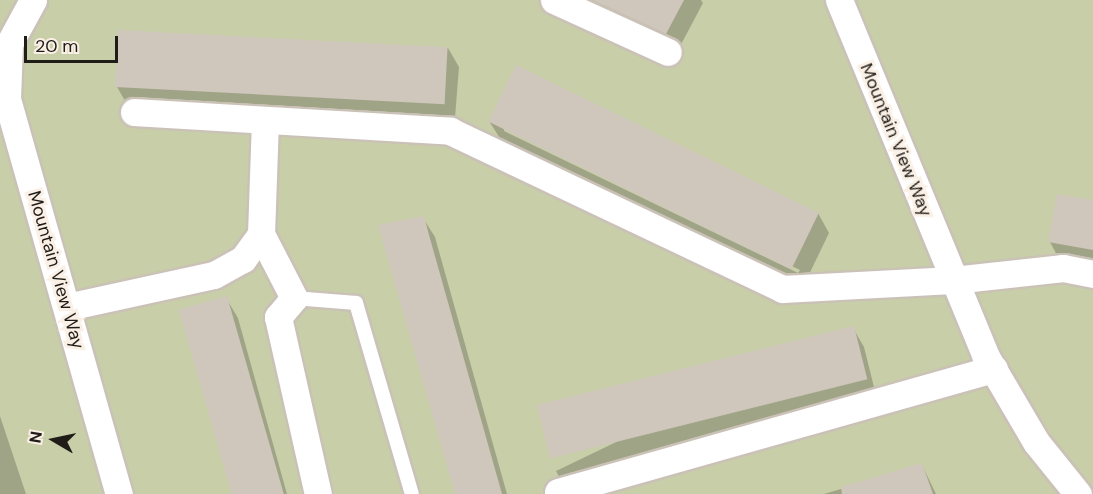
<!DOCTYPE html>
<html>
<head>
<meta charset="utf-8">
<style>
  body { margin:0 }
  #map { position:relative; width:1093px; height:494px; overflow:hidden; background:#faf0e6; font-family:"DM Sans",sans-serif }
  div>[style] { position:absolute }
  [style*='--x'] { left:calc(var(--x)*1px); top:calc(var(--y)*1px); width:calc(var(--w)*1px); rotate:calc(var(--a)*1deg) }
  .green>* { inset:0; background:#c8cea8; transform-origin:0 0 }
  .shadow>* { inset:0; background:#0003 }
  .building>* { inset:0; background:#cfc6bc; transform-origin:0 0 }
  .roads { filter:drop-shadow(2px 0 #cac1b7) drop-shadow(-2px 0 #cac1b7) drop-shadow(0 2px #cac1b7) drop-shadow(0 -2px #cac1b7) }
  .service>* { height:14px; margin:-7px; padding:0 7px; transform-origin:7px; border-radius:7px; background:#fff }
  .minor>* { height:27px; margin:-13.5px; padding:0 13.5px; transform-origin:13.5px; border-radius:13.5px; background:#fff }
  span { translate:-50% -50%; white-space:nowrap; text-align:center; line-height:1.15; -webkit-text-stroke:6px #faf0e6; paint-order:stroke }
  .street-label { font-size:18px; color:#201d19 }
  .north { position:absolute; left:24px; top:410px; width:60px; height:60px; -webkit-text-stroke:4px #faf0e6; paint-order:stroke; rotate:279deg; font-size:16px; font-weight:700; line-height:24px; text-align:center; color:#201d19 }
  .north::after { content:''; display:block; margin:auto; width:21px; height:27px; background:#201d19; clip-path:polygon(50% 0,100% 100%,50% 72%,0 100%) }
  .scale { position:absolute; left:24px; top:36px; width:94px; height:27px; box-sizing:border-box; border:3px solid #201d19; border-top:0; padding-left:8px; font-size:18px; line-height:21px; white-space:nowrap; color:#201d19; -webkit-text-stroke:4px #faf0e6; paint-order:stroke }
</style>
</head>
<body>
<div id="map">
  <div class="green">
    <i style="left:0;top:0;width:1093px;height:494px"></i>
  </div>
  <div class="shadow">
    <i style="clip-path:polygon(566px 0,701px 0,703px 3px,677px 52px)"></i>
    <i style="clip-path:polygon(448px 48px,459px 67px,455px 118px,128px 106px,117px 87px)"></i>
    <i style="clip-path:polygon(evenodd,489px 121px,818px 213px,829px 233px,803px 287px,501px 140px,489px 121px,504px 127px,800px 270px,798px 273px,504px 131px,504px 127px)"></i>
    <i style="clip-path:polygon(1093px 202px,1093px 265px,1059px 259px,1050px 242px)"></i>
    <i style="clip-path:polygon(423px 218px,435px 237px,507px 494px,456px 494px)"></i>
    <i style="clip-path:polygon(226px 298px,238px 318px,287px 494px,234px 494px)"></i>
    <i style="clip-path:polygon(853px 328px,864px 347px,877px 399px,567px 491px,556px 471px)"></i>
    <i style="clip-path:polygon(0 416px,26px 494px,0 494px)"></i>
    <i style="clip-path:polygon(922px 465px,936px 494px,824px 494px)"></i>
  </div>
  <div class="building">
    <i style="clip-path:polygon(592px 0,684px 0,666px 34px)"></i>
    <i style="left:118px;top:30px;width:330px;height:57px;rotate:3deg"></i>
    <i style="left:516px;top:65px;width:337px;height:63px;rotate:26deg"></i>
    <i style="clip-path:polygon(1057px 194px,1093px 200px,1093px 250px,1048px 242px)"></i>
    <i style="clip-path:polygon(424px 216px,429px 235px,502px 494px,455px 494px,378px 225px)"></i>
    <i style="left:227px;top:296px;width:206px;height:50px;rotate:74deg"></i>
    <i style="left:854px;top:326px;width:55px;height:327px;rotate:76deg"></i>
    <i style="clip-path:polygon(922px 463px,933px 494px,842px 494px,841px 487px)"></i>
  </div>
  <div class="roads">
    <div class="service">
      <i style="--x:294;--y:298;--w:62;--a:4.6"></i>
      <i style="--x:356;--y:303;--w:199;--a:73.7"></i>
    </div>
    <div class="minor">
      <i style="--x:33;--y:0;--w:50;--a:118.6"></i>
      <i style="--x:9;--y:44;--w:55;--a:92.1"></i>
      <i style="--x:7;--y:99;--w:411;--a:74.2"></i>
      <i style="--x:554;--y:0;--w:125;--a:24.5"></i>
      <i style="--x:839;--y:0;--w:384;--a:67.6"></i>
      <i style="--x:985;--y:355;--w:101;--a:59.6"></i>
      <i style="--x:1036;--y:442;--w:67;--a:51.1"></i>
      <i style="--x:134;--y:112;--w:317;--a:3.4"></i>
      <i style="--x:450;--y:131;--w:368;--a:25.4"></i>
      <i style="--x:782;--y:289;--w:171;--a:-3"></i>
      <i style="--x:953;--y:280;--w:111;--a:-6.2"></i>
      <i style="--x:1063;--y:268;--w:31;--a:11"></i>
      <i style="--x:265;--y:120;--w:114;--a:92"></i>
      <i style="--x:261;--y:234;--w:72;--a:62.7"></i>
      <i style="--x:294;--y:298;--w:25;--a:130"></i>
      <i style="--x:278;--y:317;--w:181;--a:77.3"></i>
      <i style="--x:67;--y:307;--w:150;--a:-12.3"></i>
      <i style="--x:214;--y:275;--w:33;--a:-29"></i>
      <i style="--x:243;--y:259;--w:31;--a:-54"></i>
      <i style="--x:558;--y:492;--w:453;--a:-15.8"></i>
    </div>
  </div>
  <div class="street-label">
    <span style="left:896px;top:140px;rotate:68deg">Mountain View Way</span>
    <span style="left:56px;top:270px;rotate:74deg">Mountain View Way</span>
  </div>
  <div class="north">N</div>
  <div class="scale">20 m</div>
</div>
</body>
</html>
